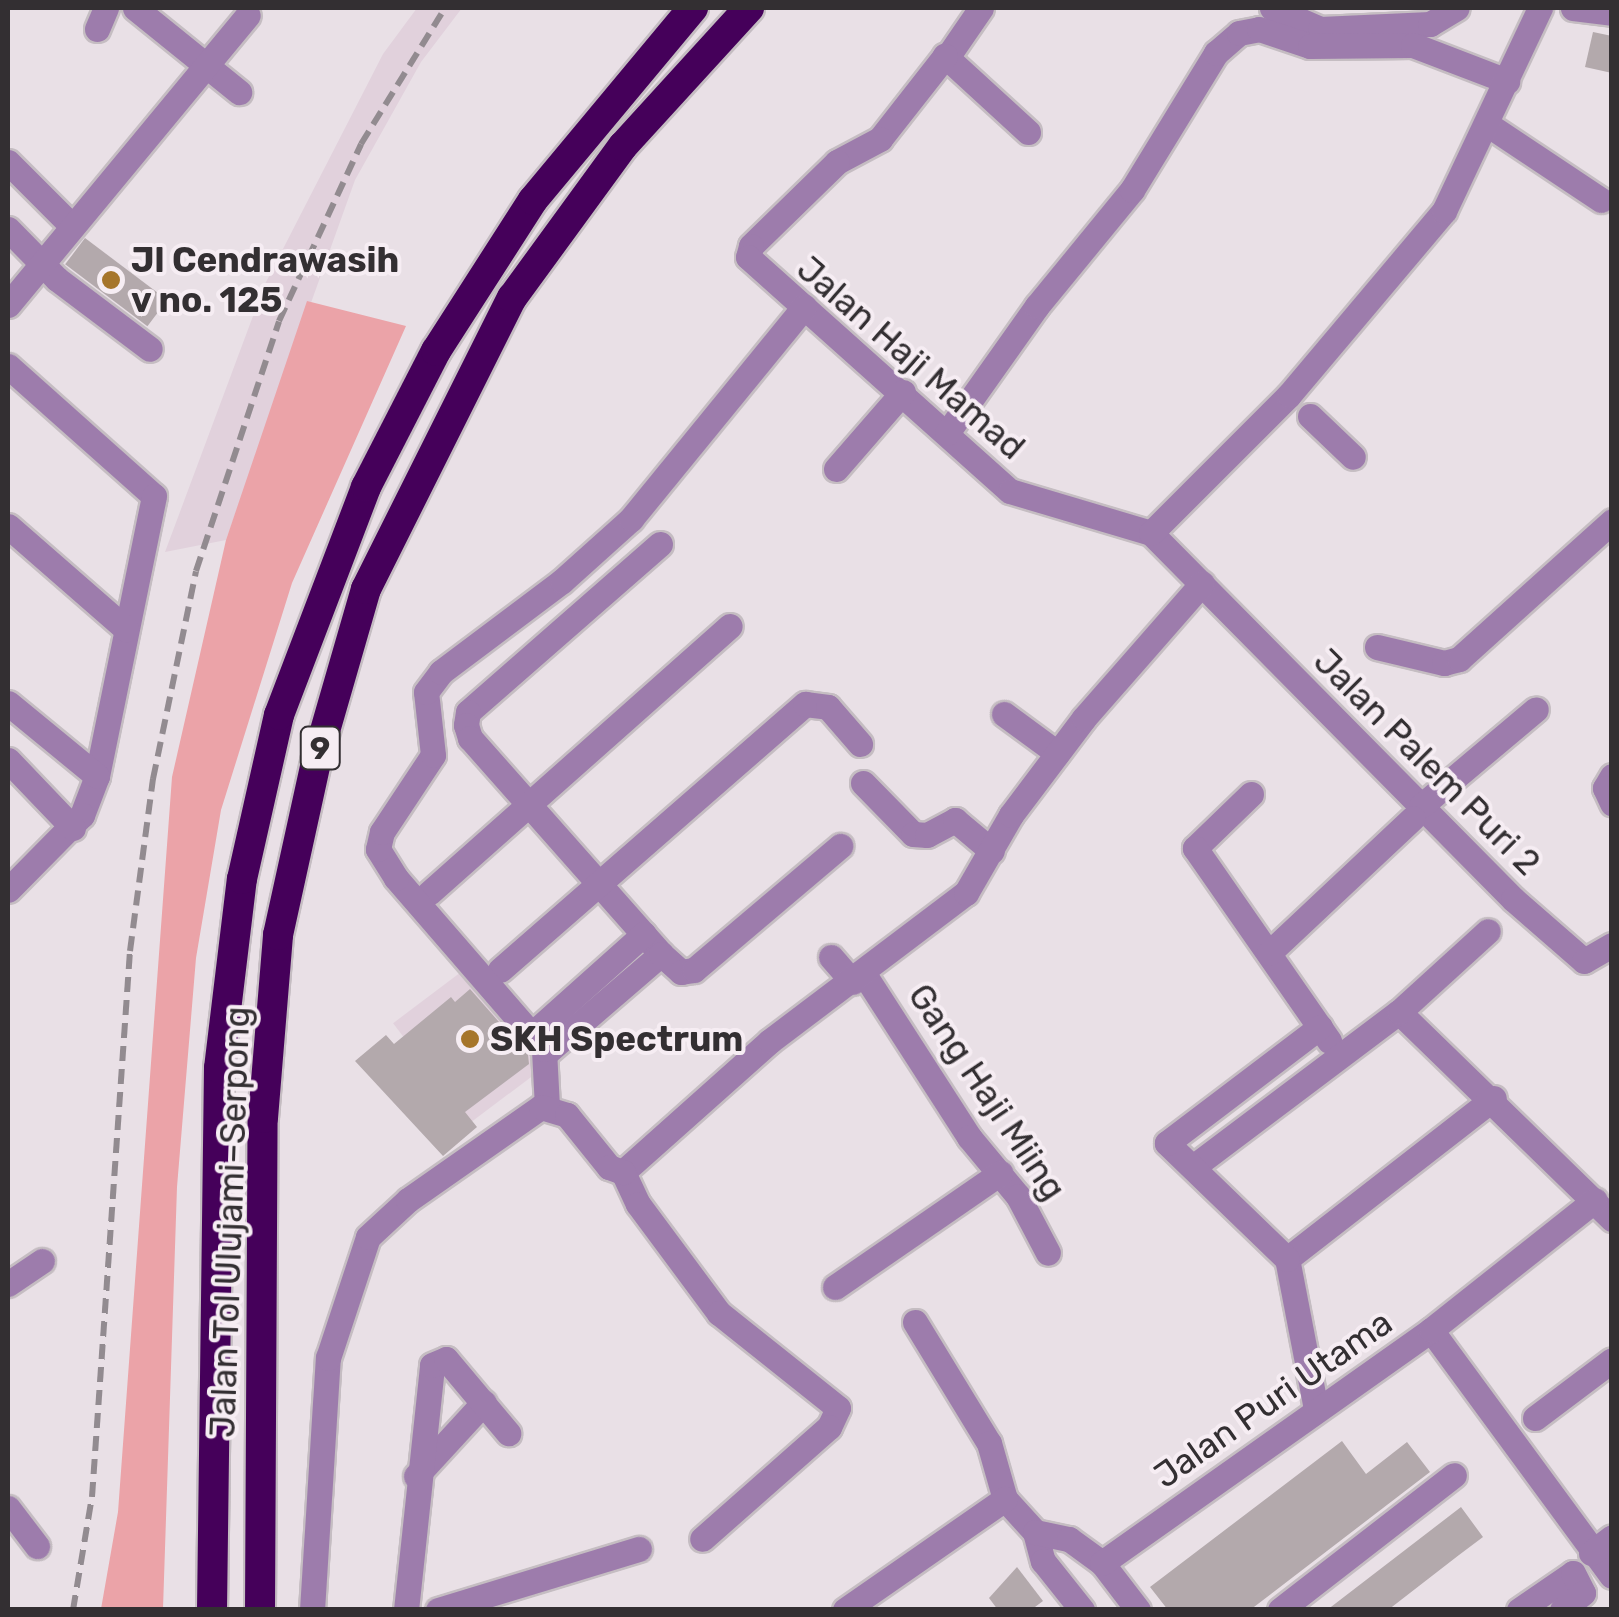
<!DOCTYPE html>
<html>
<head>
<meta charset="utf-8">
<style>
  body { margin:0 }
  #map { position:relative; width:1619px; height:1617px; overflow:hidden; background:#e9e0e6; font-family:Rubik,sans-serif }
  div>[style] { position:absolute }
  [style*='--x'] { left:calc(var(--x)*1px); top:calc(var(--y)*1px); width:calc(var(--w)*1px); rotate:calc(var(--a)*1deg) }
  .built>* { inset:0; background:#e1d1dc; transform-origin:0 0 }
  .green>* { inset:0; background:#eba3a8 }
  .building>* { inset:0; background:#b3a9ac; transform-origin:0 0 }
  .roads { filter:drop-shadow(2px 0 #c5bdc2) drop-shadow(-2px 0 #c5bdc2) drop-shadow(0 2px #c5bdc2) drop-shadow(0 -2px #c5bdc2) }
  .minor>* { height:25px; margin:-12.5px; padding:0 12.5px; transform-origin:12.5px; border-radius:12.5px; background:#9d7cac }
  .highway>* { height:30px; margin:-15px; padding:0 15px; transform-origin:15px; border-radius:15px; background:#45005a }
  .rail>* { height:6px; margin-top:-3px; transform-origin:0; background:repeating-linear-gradient(90deg,#928b90 0 15px,transparent 0 23px) }
  .dots>* { width:28px; height:28px; translate:-50% -50%; box-sizing:border-box; border:5px solid #f6edf3; border-radius:50% }
  span { translate:-50% -50%; white-space:nowrap; text-align:center; line-height:1.15; -webkit-text-stroke:8px #f6edf3; paint-order:stroke }
  .shield-label span { padding:2px 8px; background:#f6edf3; border:2px solid; border-radius:8px; -webkit-text-stroke-width:0 }
  .shield-label { font-size:32px; color:#332f32; font-weight:700 }
  .poi-label { font-size:35px; color:#332f32; font-weight:700 }
  .left { translate:0 -50%; text-align:left }
  .street-label { font-size:35px; color:#332f32 }
  .frame { position:absolute; inset:0; border:10px solid #332f32; pointer-events:none }
</style>
</head>
<body>
<div id="map">
  <div class="built">
    <i style="clip-path:polygon(417px 8px,462px 8px,421px 62px,355px 180px,226px 540px,165px 552px,265px 284px,383px 54px)"></i>
    <i style="left:469px;top:966px;width:126px;height:95px;rotate:53deg"></i>
  </div>
  <div class="green">
    <i style="clip-path:polygon(307px 301px,406px 326px,292px 583px,221px 810px,196px 958px,177px 1187px,163px 1609px,101px 1609px,118px 1512px,172px 777px,226px 540px)"></i>
  </div>
  <div class="building">
    <i style="clip-path:polygon(1593px 32px,1612px 36px,1612px 73px,1585px 67px)"></i>
    <i style="left:85px;top:238px;width:103px;height:33px;rotate:37deg"></i>
    <i style="clip-path:polygon(470px 989px,528px 1055px,529px 1064px,465px 1112px,477px 1127px,443px 1156px,355px 1061px,386px 1035px,394px 1044px,451px 997px,455px 1002px)"></i>
    <i style="clip-path:polygon(1342px 1441px,1366px 1474px,1407px 1442px,1430px 1472px,1250px 1610px,1168px 1610px,1150px 1587px)"></i>
    <i style="clip-path:polygon(1461px 1507px,1483px 1537px,1459px 1555px,1388px 1610px,1327px 1610px)"></i>
    <i style="clip-path:polygon(1017px 1567px,1043px 1601px,1031px 1610px,998px 1610px,989px 1598px)"></i>
  </div>
  <div class="roads">
    <div class="minor">
      <i style="--x:135;--y:8;--w:134;--a:38.9"></i>
      <i style="--x:1272;--y:8;--w:52;--a:23.6"></i>
      <i style="--x:1320;--y:29;--w:110;--a:-2.6"></i>
      <i style="--x:1430;--y:24;--w:31;--a:-31"></i>
      <i style="--x:1573;--y:8;--w:39;--a:7"></i>
      <i style="--x:97;--y:29;--w:23;--a:-67"></i>
      <i style="--x:948;--y:56;--w:58;--a:-55.5"></i>
      <i style="--x:1487;--y:124;--w:137;--a:33.7"></i>
      <i style="--x:1028;--y:132;--w:113;--a:-137.5"></i>
      <i style="--x:945;--y:56;--w:105;--a:128.1"></i>
      <i style="--x:880;--y:139;--w:49;--a:151.9"></i>
      <i style="--x:837;--y:162;--w:120;--a:135.7"></i>
      <i style="--x:751;--y:246;--w:11;--a:105"></i>
      <i style="--x:748;--y:257;--w:351;--a:41.8"></i>
      <i style="--x:1010;--y:491;--w:147;--a:16.6"></i>
      <i style="--x:1151;--y:533;--w:515;--a:45.31"></i>
      <i style="--x:1513;--y:899;--w:94;--a:41.1"></i>
      <i style="--x:1584;--y:961;--w:32;--a:-30"></i>
      <i style="--x:8;--y:162;--w:86;--a:45"></i>
      <i style="--x:8;--y:229;--w:70;--a:45.6"></i>
      <i style="--x:57;--y:279;--w:116;--a:37"></i>
      <i style="--x:8;--y:305;--w:376;--a:-50.4"></i>
      <i style="--x:8;--y:366;--w:195;--a:41.7"></i>
      <i style="--x:154;--y:496;--w:286;--a:101.5"></i>
      <i style="--x:97;--y:776;--w:42;--a:111"></i>
      <i style="--x:82;--y:815;--w:105;--a:134.6"></i>
      <i style="--x:1310;--y:416;--w:59;--a:43.6"></i>
      <i style="--x:947;--y:433;--w:156;--a:-54.7"></i>
      <i style="--x:1037;--y:306;--w:150;--a:-50.7"></i>
      <i style="--x:1132;--y:190;--w:161;--a:-58.5"></i>
      <i style="--x:1216;--y:53;--w:30;--a:-41"></i>
      <i style="--x:1239;--y:33;--w:20;--a:-11"></i>
      <i style="--x:1259;--y:29;--w:54;--a:18.4"></i>
      <i style="--x:1310;--y:46;--w:103;--a:-0.6"></i>
      <i style="--x:1413;--y:45;--w:101;--a:21"></i>
      <i style="--x:836;--y:469;--w:102;--a:-49"></i>
      <i style="--x:8;--y:526;--w:157;--a:41.1"></i>
      <i style="--x:1151;--y:533;--w:195;--a:-45"></i>
      <i style="--x:1289;--y:395;--w:241;--a:-49.9"></i>
      <i style="--x:1444;--y:211;--w:225;--a:-64.7"></i>
      <i style="--x:660;--y:544;--w:255;--a:138.8"></i>
      <i style="--x:468;--y:712;--w:13;--a:99"></i>
      <i style="--x:466;--y:725;--w:14;--a:73"></i>
      <i style="--x:470;--y:738;--w:288;--a:48.5"></i>
      <i style="--x:1377;--y:647;--w:69;--a:13.4"></i>
      <i style="--x:1444;--y:663;--w:16;--a:-15"></i>
      <i style="--x:1459;--y:659;--w:206;--a:-42"></i>
      <i style="--x:8;--y:703;--w:115;--a:39.4"></i>
      <i style="--x:1004;--y:714;--w:66;--a:36.3"></i>
      <i style="--x:8;--y:760;--w:94;--a:46.3"></i>
      <i style="--x:1612;--y:776;--w:14;--a:120"></i>
      <i style="--x:1605;--y:788;--w:17;--a:65"></i>
      <i style="--x:863;--y:783;--w:71;--a:45.6"></i>
      <i style="--x:913;--y:834;--w:14;--a:4"></i>
      <i style="--x:927;--y:835;--w:32;--a:-28"></i>
      <i style="--x:955;--y:820;--w:48;--a:40"></i>
      <i style="--x:1251;--y:794;--w:78;--a:136"></i>
      <i style="--x:1195;--y:848;--w:235;--a:55.2"></i>
      <i style="--x:1421;--y:806;--w:150;--a:-40.1"></i>
      <i style="--x:429;--y:893;--w:402;--a:-41.6"></i>
      <i style="--x:1269;--y:953;--w:197;--a:-43.2"></i>
      <i style="--x:831;--y:957;--w:33;--a:49"></i>
      <i style="--x:500;--y:970;--w:405;--a:-41.1"></i>
      <i style="--x:805;--y:704;--w:23;--a:7"></i>
      <i style="--x:828;--y:707;--w:49;--a:49.1"></i>
      <i style="--x:864;--y:974;--w:194;--a:57.2"></i>
      <i style="--x:969;--y:1137;--w:77;--a:50.3"></i>
      <i style="--x:1018;--y:1196;--w:64;--a:62.2"></i>
      <i style="--x:1399;--y:1012;--w:297;--a:44.2"></i>
      <i style="--x:532;--y:1034;--w:150;--a:-41.8"></i>
      <i style="--x:546;--y:1053;--w:152;--a:-40.7"></i>
      <i style="--x:661;--y:954;--w:27;--a:42"></i>
      <i style="--x:681;--y:972;--w:13;--a:-9"></i>
      <i style="--x:694;--y:970;--w:192;--a:-40.3"></i>
      <i style="--x:547;--y:1107;--w:58;--a:-93"></i>
      <i style="--x:544;--y:1049;--w:226;--a:-130.9"></i>
      <i style="--x:396;--y:878;--w:34;--a:-122"></i>
      <i style="--x:378;--y:849;--w:17;--a:-77"></i>
      <i style="--x:382;--y:832;--w:92;--a:-56.5"></i>
      <i style="--x:433;--y:755;--w:63;--a:-96.3"></i>
      <i style="--x:426;--y:692;--w:25;--a:-53"></i>
      <i style="--x:441;--y:672;--w:151;--a:-36.9"></i>
      <i style="--x:562;--y:581;--w:93;--a:-41.9"></i>
      <i style="--x:631;--y:519;--w:274;--a:-50.8"></i>
      <i style="--x:1193;--y:1167;--w:258;--a:-37"></i>
      <i style="--x:1399;--y:1012;--w:120;--a:-42.3"></i>
      <i style="--x:623;--y:1172;--w:197;--a:-41.7"></i>
      <i style="--x:770;--y:1041;--w:246;--a:-37.1"></i>
      <i style="--x:966;--y:893;--w:90;--a:-60"></i>
      <i style="--x:1011;--y:815;--w:121;--a:-53"></i>
      <i style="--x:1084;--y:718;--w:179;--a:-48.8"></i>
      <i style="--x:623;--y:1172;--w:35;--a:65"></i>
      <i style="--x:638;--y:1204;--w:136;--a:53.4"></i>
      <i style="--x:719;--y:1313;--w:152;--a:38.6"></i>
      <i style="--x:838;--y:1408;--w:21;--a:115"></i>
      <i style="--x:829;--y:1427;--w:169;--a:138.6"></i>
      <i style="--x:1287;--y:1259;--w:262;--a:-37.9"></i>
      <i style="--x:8;--y:1284;--w:41;--a:-34.1"></i>
      <i style="--x:835;--y:1287;--w:201;--a:-34.6"></i>
      <i style="--x:915;--y:1322;--w:142;--a:58.6"></i>
      <i style="--x:989;--y:1443;--w:58;--a:74.1"></i>
      <i style="--x:1005;--y:1499;--w:45;--a:47.7"></i>
      <i style="--x:1035;--y:1532;--w:30;--a:75"></i>
      <i style="--x:1043;--y:1561;--w:63;--a:51.5"></i>
      <i style="--x:1431;--y:1330;--w:305;--a:53.7"></i>
      <i style="--x:1316;--y:1409;--w:153;--a:-100.9"></i>
      <i style="--x:1287;--y:1259;--w:167;--a:-136"></i>
      <i style="--x:1167;--y:1143;--w:192;--a:-37.2"></i>
      <i style="--x:1535;--y:1418;--w:96;--a:-37"></i>
      <i style="--x:416;--y:1476;--w:100;--a:-47.4"></i>
      <i style="--x:8;--y:1508;--w:48;--a:52.7"></i>
      <i style="--x:1035;--y:1532;--w:35;--a:12"></i>
      <i style="--x:1069;--y:1539;--w:41;--a:36"></i>
      <i style="--x:1102;--y:1563;--w:59;--a:52.5"></i>
      <i style="--x:1591;--y:1553;--w:26;--a:-37"></i>
      <i style="--x:1102;--y:1563;--w:403;--a:-35.3"></i>
      <i style="--x:1431;--y:1330;--w:209;--a:-38.4"></i>
      <i style="--x:312;--y:1610;--w:253;--a:-86.4"></i>
      <i style="--x:328;--y:1358;--w:127;--a:-71.7"></i>
      <i style="--x:368;--y:1237;--w:54;--a:-42.8"></i>
      <i style="--x:408;--y:1200;--w:162;--a:-35"></i>
      <i style="--x:541;--y:1107;--w:27;--a:17"></i>
      <i style="--x:567;--y:1115;--w:67;--a:51.1"></i>
      <i style="--x:609;--y:1167;--w:15;--a:20"></i>
      <i style="--x:406;--y:1610;--w:246;--a:-83.9"></i>
      <i style="--x:432;--y:1365;--w:15;--a:-23"></i>
      <i style="--x:446;--y:1359;--w:97;--a:50"></i>
      <i style="--x:438;--y:1610;--w:210;--a:-16.9"></i>
      <i style="--x:845;--y:1610;--w:195;--a:-34.8"></i>
      <i style="--x:1280;--y:1610;--w:220;--a:-37.8"></i>
      <i style="--x:1519;--y:1610;--w:65;--a:-34.4"></i>
      <i style="--x:1573;--y:1573;--w:22;--a:63"></i>
      <i style="--x:1583;--y:1593;--w:27;--a:141"></i>
    </div>
    <div class="highway">
      <i style="--x:212;--y:1610;--w:542;--a:-89.26"></i>
      <i style="--x:219;--y:1068;--w:190;--a:-83.1"></i>
      <i style="--x:242;--y:879;--w:168;--a:-77.3"></i>
      <i style="--x:279;--y:715;--w:244;--a:-69.1"></i>
      <i style="--x:366;--y:487;--w:153;--a:-62.8"></i>
      <i style="--x:436;--y:351;--w:179;--a:-57.3"></i>
      <i style="--x:533;--y:200;--w:250;--a:-50.2"></i>
      <i style="--x:260;--y:1610;--w:492;--a:-89.7"></i>
      <i style="--x:263;--y:1118;--w:184;--a:-85.3"></i>
      <i style="--x:278;--y:935;--w:177;--a:-77.6"></i>
      <i style="--x:316;--y:762;--w:180;--a:-73.9"></i>
      <i style="--x:366;--y:589;--w:326;--a:-63.4"></i>
      <i style="--x:512;--y:298;--w:188;--a:-53.9"></i>
      <i style="--x:623;--y:146;--w:187;--a:-47.6"></i>
    </div>
  </div>
  <div class="rail">
    <i style="--x:73;--y:1610;--w:115;--a:-80.5"></i>
    <i style="--x:92;--y:1497;--w:547;--a:-86.02"></i>
    <i style="--x:130;--y:951;--w:174;--a:-82.4"></i>
    <i style="--x:153;--y:779;--w:212;--a:-78.3"></i>
    <i style="--x:196;--y:571;--w:263;--a:-71.6"></i>
    <i style="--x:279;--y:321;--w:195;--a:-65.1"></i>
    <i style="--x:361;--y:144;--w:160;--a:-58.3"></i>
  </div>
  <div class="dots">
    <i style="left:111px;top:280px;background:#a6752a"></i>
    <i style="left:470px;top:1039px;background:#a6752a"></i>
  </div>
  <div class="shield-label">
    <span style="left:320px;top:748px">9</span>
  </div>
  <div class="poi-label">
    <span class="left" style="left:131px;top:280px">Jl Cendrawasih<br>v no. 125</span>
    <span class="left" style="left:490px;top:1039px">SKH Spectrum</span>
  </div>
  <div class="street-label">
    <span style="left:911px;top:358px;rotate:41deg">Jalan Haji Mamad</span>
    <span style="left:1427px;top:762px;rotate:45deg">Jalan Palem Puri 2</span>
    <span style="left:987px;top:1092px;rotate:56deg">Gang Haji Miing</span>
    <span style="left:230px;top:1222px;rotate:-88deg">Jalan Tol Ulujami–Serpong</span>
    <span style="left:1273px;top:1399px;rotate:-35deg">Jalan Puri Utama</span>
  </div>
  <div class="frame"></div>
</div>
</body>
</html>
